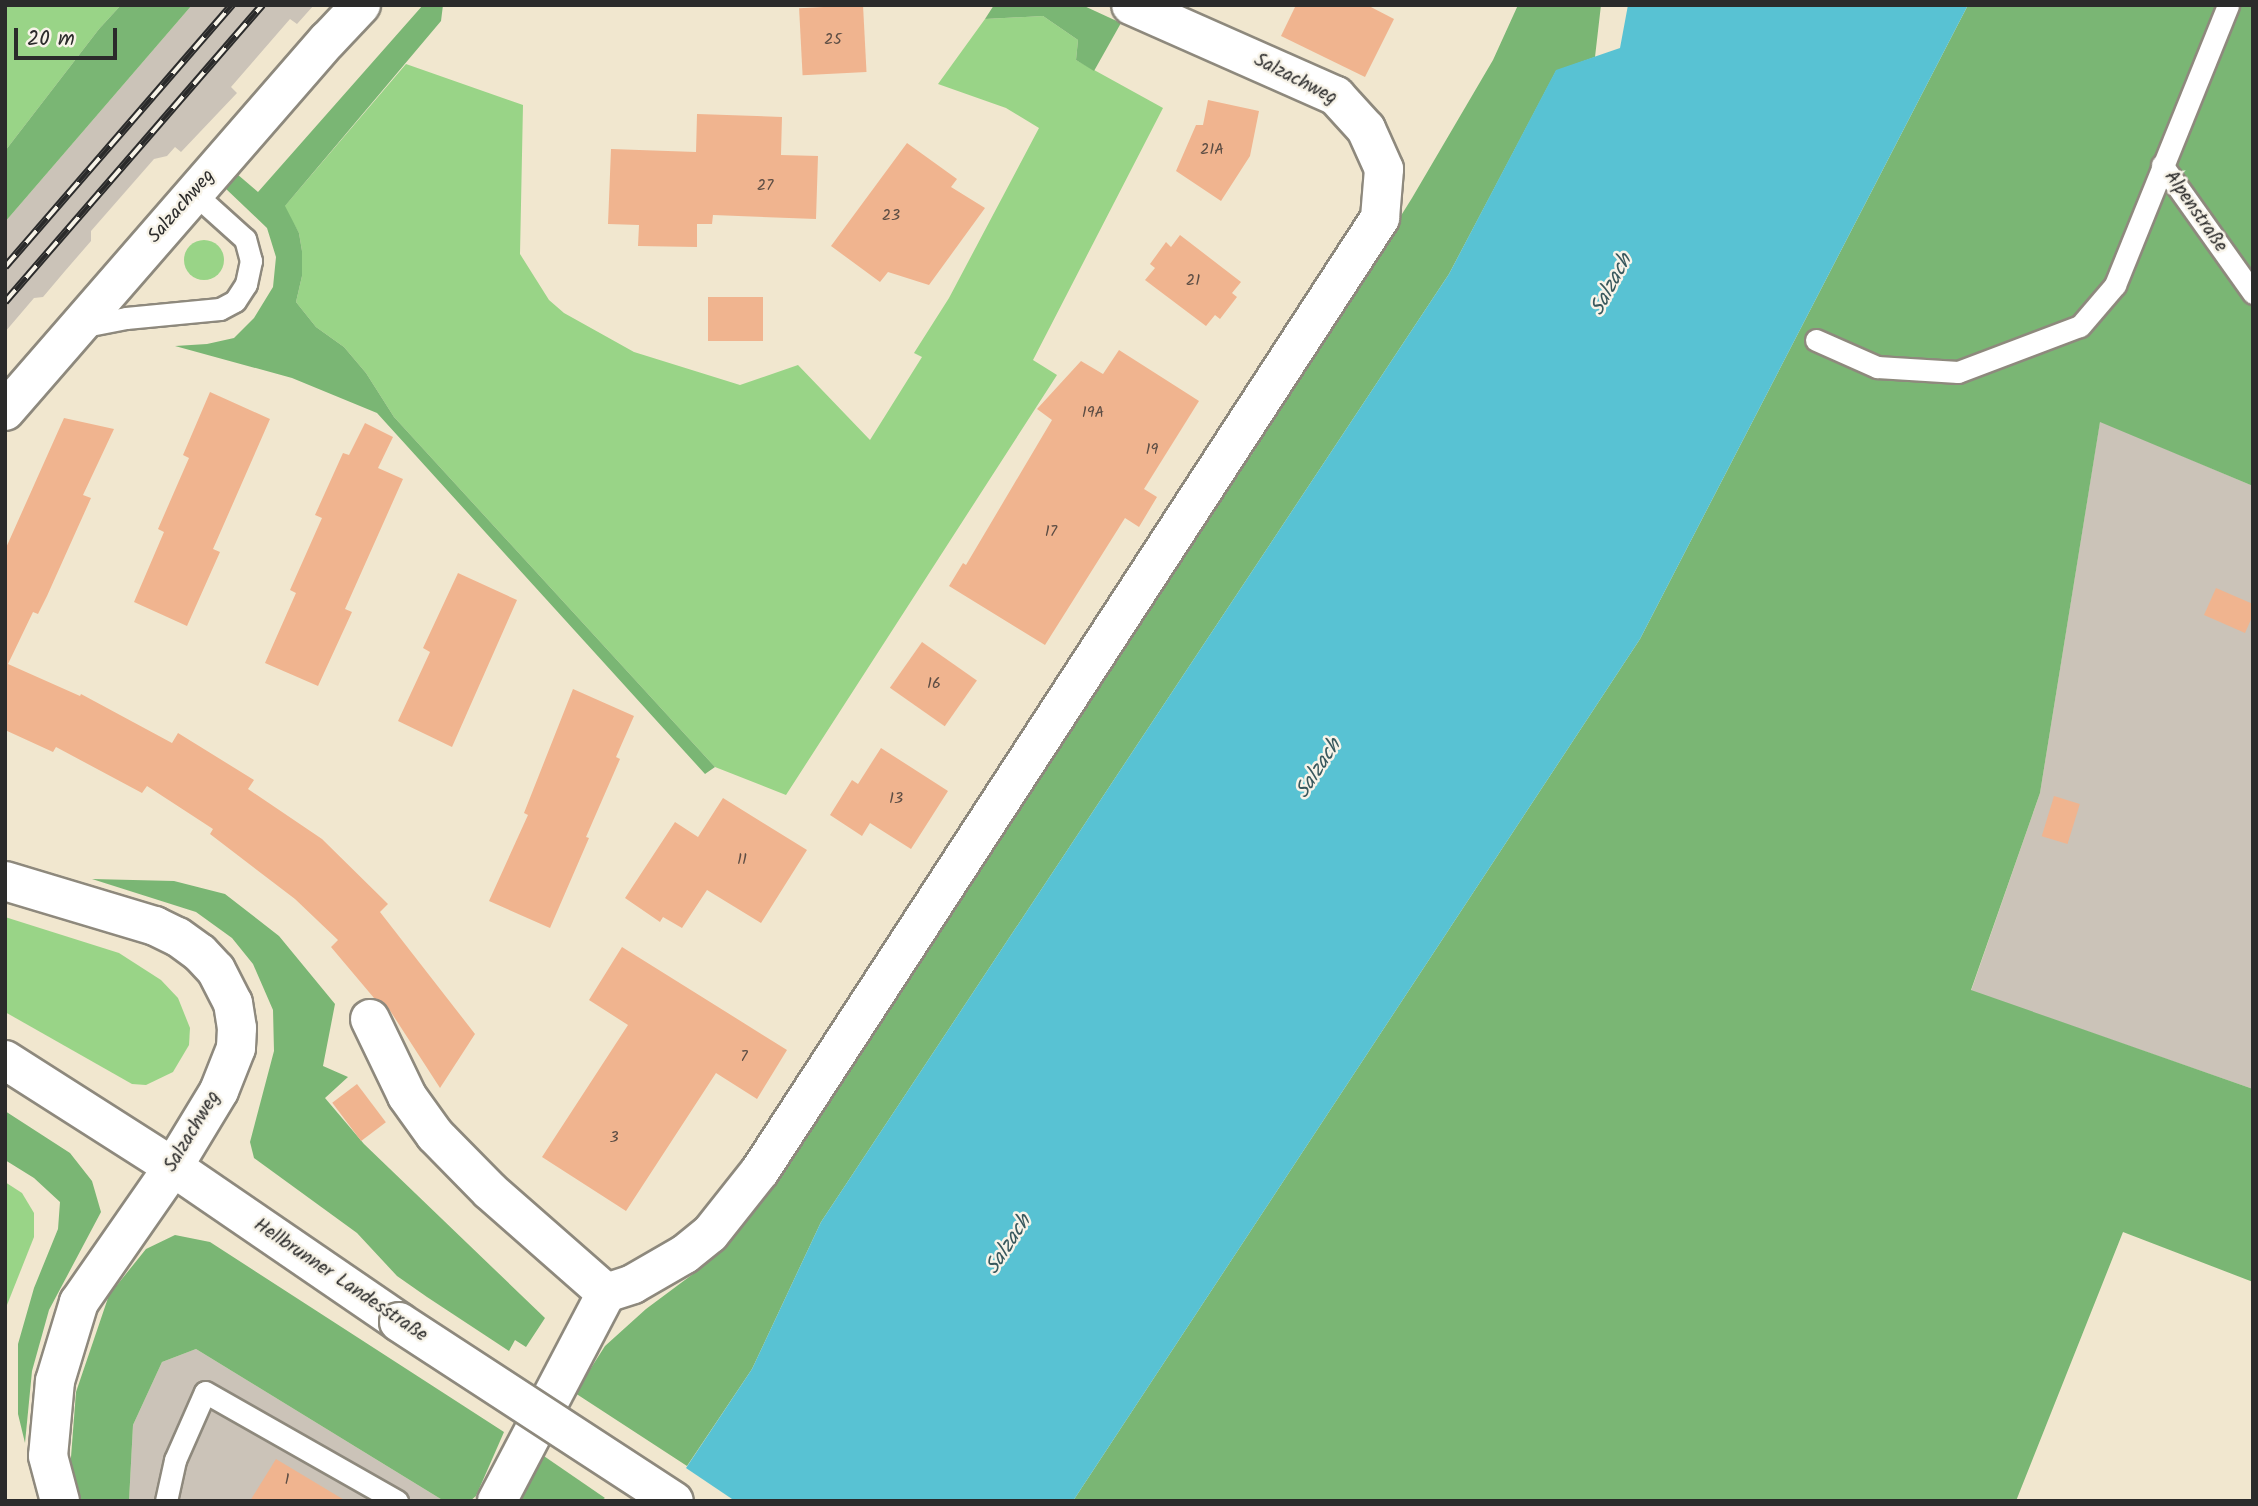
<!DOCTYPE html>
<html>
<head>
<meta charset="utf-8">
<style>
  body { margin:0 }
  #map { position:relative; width:2258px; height:1506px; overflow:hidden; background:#f1e7cf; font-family:Kalam,sans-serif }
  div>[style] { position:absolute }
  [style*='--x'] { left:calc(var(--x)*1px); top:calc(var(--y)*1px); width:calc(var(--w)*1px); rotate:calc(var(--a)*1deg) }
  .industrial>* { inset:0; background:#cbc3b8 }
  .green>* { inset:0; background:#99d487 }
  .round { border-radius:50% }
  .forest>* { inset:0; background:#7ab674 }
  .water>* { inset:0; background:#58c2d3 }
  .pier>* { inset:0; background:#f1e7cf }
  .building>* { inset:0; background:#f0b48f; transform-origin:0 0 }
  .roads { filter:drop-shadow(2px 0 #8e897d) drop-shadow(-2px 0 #8e897d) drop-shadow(0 2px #8e897d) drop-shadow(0 -2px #8e897d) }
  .service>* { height:21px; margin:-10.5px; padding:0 10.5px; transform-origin:10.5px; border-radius:10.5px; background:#fff }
  .minor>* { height:38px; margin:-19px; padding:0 19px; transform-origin:19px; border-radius:19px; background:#fff }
  .secondary>* { height:38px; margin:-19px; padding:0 19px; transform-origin:19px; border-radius:19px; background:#fff }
  .rail>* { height:8px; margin-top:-4px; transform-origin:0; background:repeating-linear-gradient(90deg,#f7f3e8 0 16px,#2b2b2b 0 32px); box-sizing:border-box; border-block:2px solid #2b2b2b }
  .bridges { filter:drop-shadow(2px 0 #8e897d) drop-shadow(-2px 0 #8e897d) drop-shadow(0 2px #8e897d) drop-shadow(0 -2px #8e897d) }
  .secondary-bridge>* { height:38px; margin:-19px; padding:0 19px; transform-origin:19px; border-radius:19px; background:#fff }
  span { translate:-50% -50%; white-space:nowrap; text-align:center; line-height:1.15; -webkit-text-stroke:5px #f7f3e8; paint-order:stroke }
  .number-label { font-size:16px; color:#5c4d44 }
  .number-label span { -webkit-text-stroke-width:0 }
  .street-label { font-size:19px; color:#2b2b2b }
  .water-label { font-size:21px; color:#38585d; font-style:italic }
  .frame { position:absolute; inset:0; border:7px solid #2b2b2b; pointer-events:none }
  .scale { position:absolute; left:14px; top:28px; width:103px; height:32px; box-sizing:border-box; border:4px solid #2b2b2b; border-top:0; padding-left:9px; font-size:21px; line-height:24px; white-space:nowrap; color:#2b2b2b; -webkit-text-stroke:5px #f7f3e8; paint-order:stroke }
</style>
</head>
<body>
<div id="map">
  <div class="industrial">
    <i style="clip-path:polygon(192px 5px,314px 5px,297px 24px,290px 19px,231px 87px,237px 93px,181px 152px,175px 147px,167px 156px,154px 159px,91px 231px,91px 241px,65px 271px,43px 297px,34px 298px,5px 332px,5px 222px)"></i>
    <i style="clip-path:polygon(2100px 421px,2253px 486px,2253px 1089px,1971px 991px,2040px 793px)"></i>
    <i style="clip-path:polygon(196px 1349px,444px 1501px,129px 1501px,133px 1425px,162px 1362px)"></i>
  </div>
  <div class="green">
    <i style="clip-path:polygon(5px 5px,121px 5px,99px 29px,5px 151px)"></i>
    <i style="clip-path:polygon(1043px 16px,1078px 40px,1076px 60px,1163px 108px,1033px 360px,1057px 375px,786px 795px,715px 767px,394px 417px,366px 373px,344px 347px,316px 327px,296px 302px,302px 276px,302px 251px,299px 233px,284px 207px,406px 64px,523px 105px,520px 254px,549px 300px,564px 313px,634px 352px,740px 385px,798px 365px,870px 440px,922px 357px,914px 353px,949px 298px,1039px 128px,1006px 108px,938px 84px,985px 19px)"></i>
    <i class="round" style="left:184px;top:240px;width:40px;height:40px"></i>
    <i style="clip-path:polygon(5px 917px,119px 953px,161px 980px,178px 998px,190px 1028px,189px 1045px,173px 1072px,146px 1085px,132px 1084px,5px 1012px)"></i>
    <i style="clip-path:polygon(5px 1182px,22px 1193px,34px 1213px,34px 1237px,5px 1310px)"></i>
  </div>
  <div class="forest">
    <i style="clip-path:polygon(121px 5px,192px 5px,5px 222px,5px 151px,99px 29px)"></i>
    <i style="clip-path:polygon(423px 5px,443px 5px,441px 21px,285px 206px,299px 233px,302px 251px,302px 276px,296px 302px,316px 327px,344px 347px,366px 373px,394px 417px,715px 767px,705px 774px,377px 413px,292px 378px,175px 346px,207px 344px,234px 338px,254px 318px,273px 287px,276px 257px,267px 228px,224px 187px,237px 174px,258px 192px)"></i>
    <i style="clip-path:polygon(994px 5px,1082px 5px,1121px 23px,1094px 71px,1076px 60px,1078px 40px,1043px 16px,985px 19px)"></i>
    <i style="clip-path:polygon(1518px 5px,1601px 5px,1595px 57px,1556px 71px,1449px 274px,821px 1222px,752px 1369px,687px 1466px,575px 1393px,605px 1346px,646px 1309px,693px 1274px,761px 1199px,1254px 451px,1412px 198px,1493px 60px)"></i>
    <i style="clip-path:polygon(1968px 5px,2253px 5px,2253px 486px,2100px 422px,2040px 793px,1971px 990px,2253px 1089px,2253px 1282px,2123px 1232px,2016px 1501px,1073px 1501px,1640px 639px)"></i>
    <i style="clip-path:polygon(92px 879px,174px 881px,225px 894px,279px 936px,335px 1004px,323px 1066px,348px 1077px,325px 1098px,364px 1144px,545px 1318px,526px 1347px,515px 1340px,509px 1351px,427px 1297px,397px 1276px,357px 1233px,254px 1158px,250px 1142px,274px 1051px,273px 1010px,253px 964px,232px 938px,196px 912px)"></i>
    <i style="clip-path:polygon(5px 1111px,70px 1153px,92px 1181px,101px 1212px,49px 1310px,32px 1371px,25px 1443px,18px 1414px,18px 1344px,34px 1288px,58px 1229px,60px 1202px,34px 1178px,5px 1160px)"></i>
    <i style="clip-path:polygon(175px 1235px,210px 1242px,504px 1432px,476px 1496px,470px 1501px,444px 1501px,196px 1349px,162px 1362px,133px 1425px,129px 1501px,75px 1501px,70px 1470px,76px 1392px,109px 1295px,146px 1249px)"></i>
    <i style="clip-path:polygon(538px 1452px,605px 1498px,600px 1501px,516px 1501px)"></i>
  </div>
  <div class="water">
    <i style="clip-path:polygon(1628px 5px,1968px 5px,1640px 639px,1073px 1501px,664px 1501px,752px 1369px,821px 1222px,1449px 274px,1556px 70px,1620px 48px)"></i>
  </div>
  <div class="pier">
    <i style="clip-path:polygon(683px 1466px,735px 1501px,660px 1501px)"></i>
  </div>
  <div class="building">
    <i style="left:863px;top:5px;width:67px;height:64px;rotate:87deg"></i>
    <i style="clip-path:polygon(1296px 5px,1367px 5px,1394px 19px,1365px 77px,1281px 36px)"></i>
    <i style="clip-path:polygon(1208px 100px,1259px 111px,1250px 156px,1221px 201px,1176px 171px,1196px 125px,1203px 125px)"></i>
    <i style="clip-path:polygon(697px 114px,782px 117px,781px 155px,818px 156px,816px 219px,713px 215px,712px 224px,697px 224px,697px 247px,638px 246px,639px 225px,608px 224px,611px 149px,696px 152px)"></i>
    <i style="clip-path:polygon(907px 143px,957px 179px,951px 187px,985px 208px,929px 285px,888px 272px,880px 282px,831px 246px)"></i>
    <i style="clip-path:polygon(1180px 235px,1241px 282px,1232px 293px,1237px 297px,1220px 319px,1215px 315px,1206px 326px,1145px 280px,1155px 268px,1150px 264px,1166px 242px,1171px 247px)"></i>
    <i style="left:708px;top:297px;width:55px;height:44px"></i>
    <i style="clip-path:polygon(1119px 350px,1199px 401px,1144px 489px,1157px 497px,1139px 527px,1125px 518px,1045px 645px,949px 586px,963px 563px,966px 565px,1052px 420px,1037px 409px,1081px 361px,1103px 374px)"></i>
    <i style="clip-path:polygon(210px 392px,270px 419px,213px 549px,220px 552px,187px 626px,134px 602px,164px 532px,158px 529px,189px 458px,183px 455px)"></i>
    <i style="clip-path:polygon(64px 418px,114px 429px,83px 495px,91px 498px,47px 596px,38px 614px,33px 612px,8px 664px,80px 696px,81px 694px,172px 743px,178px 733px,254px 780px,248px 789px,322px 839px,388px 904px,380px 912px,475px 1034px,440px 1088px,389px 1009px,374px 998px,331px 947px,338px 940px,295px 899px,210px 834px,213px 829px,147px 786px,142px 793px,56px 747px,53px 752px,5px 730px,5px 550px)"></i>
    <i style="clip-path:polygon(365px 423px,393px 437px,378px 468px,403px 479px,345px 609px,352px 612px,318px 686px,265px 663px,296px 593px,290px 590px,322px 518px,315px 515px,343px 453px,349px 455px)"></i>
    <i style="clip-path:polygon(458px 573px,517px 600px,452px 747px,398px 721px,430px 652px,423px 648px)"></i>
    <i style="clip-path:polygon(2216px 588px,2253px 604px,2253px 615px,2245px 633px,2204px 615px)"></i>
    <i style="left:922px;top:642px;width:67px;height:56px;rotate:35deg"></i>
    <i style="clip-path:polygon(573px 689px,634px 716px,616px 757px,620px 759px,586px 837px,589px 838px,550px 928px,489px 901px,528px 815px,524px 813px)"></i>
    <i style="clip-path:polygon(881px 748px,948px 791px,911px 849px,870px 823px,862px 836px,830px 815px,852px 780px,858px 784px)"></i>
    <i style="left:2054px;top:796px;width:27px;height:42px;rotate:17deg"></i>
    <i style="clip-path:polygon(723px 798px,807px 850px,761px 923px,707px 890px,682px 928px,663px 917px,660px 922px,625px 898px,675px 822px,698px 837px)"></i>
    <i style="clip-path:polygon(622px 947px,787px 1050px,757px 1099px,716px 1073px,626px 1211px,542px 1157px,628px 1025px,589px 1000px)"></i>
    <i style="left:357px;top:1084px;width:48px;height:31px;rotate:53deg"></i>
    <i style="clip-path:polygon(276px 1459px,346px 1501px,250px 1501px)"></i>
  </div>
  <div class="roads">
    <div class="service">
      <i style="--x:2162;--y:165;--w:157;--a:54.6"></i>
      <i style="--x:80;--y:327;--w:47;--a:-11.1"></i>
      <i style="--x:126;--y:318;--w:94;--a:-5.5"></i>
      <i style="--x:220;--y:309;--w:17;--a:-28"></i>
      <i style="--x:235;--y:301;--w:20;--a:-57"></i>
      <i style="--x:246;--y:284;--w:24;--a:-78"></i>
      <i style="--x:251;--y:261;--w:23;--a:-105"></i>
      <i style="--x:245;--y:239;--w:69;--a:-138"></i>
      <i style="--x:1816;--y:340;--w:67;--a:23.9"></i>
      <i style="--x:1877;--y:367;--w:81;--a:3.5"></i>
      <i style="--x:1958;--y:372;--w:130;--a:-20.7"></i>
      <i style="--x:2080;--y:326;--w:54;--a:-49.5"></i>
      <i style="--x:2115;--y:285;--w:302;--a:-68"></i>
      <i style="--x:166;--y:1501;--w:42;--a:-77.6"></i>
      <i style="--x:175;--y:1460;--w:74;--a:-66.2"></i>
      <i style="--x:205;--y:1392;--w:221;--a:29.6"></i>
    </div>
    <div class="minor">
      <i style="--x:5;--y:411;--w:492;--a:-49"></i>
      <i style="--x:328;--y:40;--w:48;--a:-46.7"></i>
      <i style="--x:5;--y:881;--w:157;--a:16.7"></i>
      <i style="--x:155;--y:926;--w:25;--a:26"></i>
      <i style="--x:178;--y:937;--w:27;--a:36"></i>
      <i style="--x:200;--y:953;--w:23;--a:47"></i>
      <i style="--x:216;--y:970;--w:37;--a:63"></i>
      <i style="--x:233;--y:1003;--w:25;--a:81"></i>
      <i style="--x:237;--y:1028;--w:20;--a:93"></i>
      <i style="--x:236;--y:1048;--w:46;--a:111.6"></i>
      <i style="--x:219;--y:1091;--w:89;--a:121.2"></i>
      <i style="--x:173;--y:1167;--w:165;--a:124.8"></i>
      <i style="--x:79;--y:1302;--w:83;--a:106.9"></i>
      <i style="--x:55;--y:1381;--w:75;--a:95.3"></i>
      <i style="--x:48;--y:1456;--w:47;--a:75.1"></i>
      <i style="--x:370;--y:1019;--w:85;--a:64.3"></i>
      <i style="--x:407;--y:1096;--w:48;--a:54.3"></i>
      <i style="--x:435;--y:1135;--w:78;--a:45.5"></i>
      <i style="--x:490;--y:1191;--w:154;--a:41.3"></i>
      <i style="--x:606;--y:1293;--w:28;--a:-18"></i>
      <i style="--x:633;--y:1284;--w:60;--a:-30"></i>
      <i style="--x:685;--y:1254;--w:32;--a:-39"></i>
      <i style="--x:710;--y:1234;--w:80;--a:-51.6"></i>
      <i style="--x:760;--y:1171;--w:1137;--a:-56.95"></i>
      <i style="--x:1380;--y:218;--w:49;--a:-85.3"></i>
      <i style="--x:1384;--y:169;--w:44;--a:-114.2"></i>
      <i style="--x:1366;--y:129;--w:45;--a:-132.3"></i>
      <i style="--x:1336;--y:96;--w:224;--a:-156.1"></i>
      <i style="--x:497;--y:1501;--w:235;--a:-62.3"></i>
    </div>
    <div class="secondary">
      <i style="--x:5;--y:1060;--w:199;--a:32.5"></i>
      <i style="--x:173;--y:1167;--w:274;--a:34.4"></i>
    </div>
  </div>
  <div class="rail">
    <i style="--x:5;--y:267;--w:347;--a:-49.1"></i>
    <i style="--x:5;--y:302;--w:393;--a:-49.1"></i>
  </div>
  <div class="bridges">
    <div class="secondary-bridge">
      <i style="--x:399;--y:1322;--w:328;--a:33.1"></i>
    </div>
  </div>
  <div class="number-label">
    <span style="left:833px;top:40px">25</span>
    <span style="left:1212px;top:150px">21A</span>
    <span style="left:765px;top:186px">27</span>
    <span style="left:891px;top:216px">23</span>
    <span style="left:1193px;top:281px">21</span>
    <span style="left:1093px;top:413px">19A</span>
    <span style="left:1152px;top:450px">19</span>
    <span style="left:1051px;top:532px">17</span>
    <span style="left:934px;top:684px">16</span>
    <span style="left:896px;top:799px">13</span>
    <span style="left:742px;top:860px">11</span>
    <span style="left:744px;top:1057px">7</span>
    <span style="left:614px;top:1138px">3</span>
    <span style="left:287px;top:1480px">1</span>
  </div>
  <div class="street-label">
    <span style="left:1295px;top:80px;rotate:27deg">Salzachweg</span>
    <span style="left:182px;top:207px;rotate:-49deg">Salzachweg</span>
    <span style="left:2195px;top:212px;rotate:55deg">Alpenstraße</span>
    <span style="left:193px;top:1132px;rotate:-59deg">Salzachweg</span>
    <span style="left:340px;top:1281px;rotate:34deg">Hellbrunner Landesstraße</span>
  </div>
  <div class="water-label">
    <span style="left:1612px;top:285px;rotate:-62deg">Salzach</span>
    <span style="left:1319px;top:769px;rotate:-57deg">Salzach</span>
    <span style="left:1009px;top:1245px;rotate:-57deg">Salzach</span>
  </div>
  <div class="frame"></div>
  <div class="scale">20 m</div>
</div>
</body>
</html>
